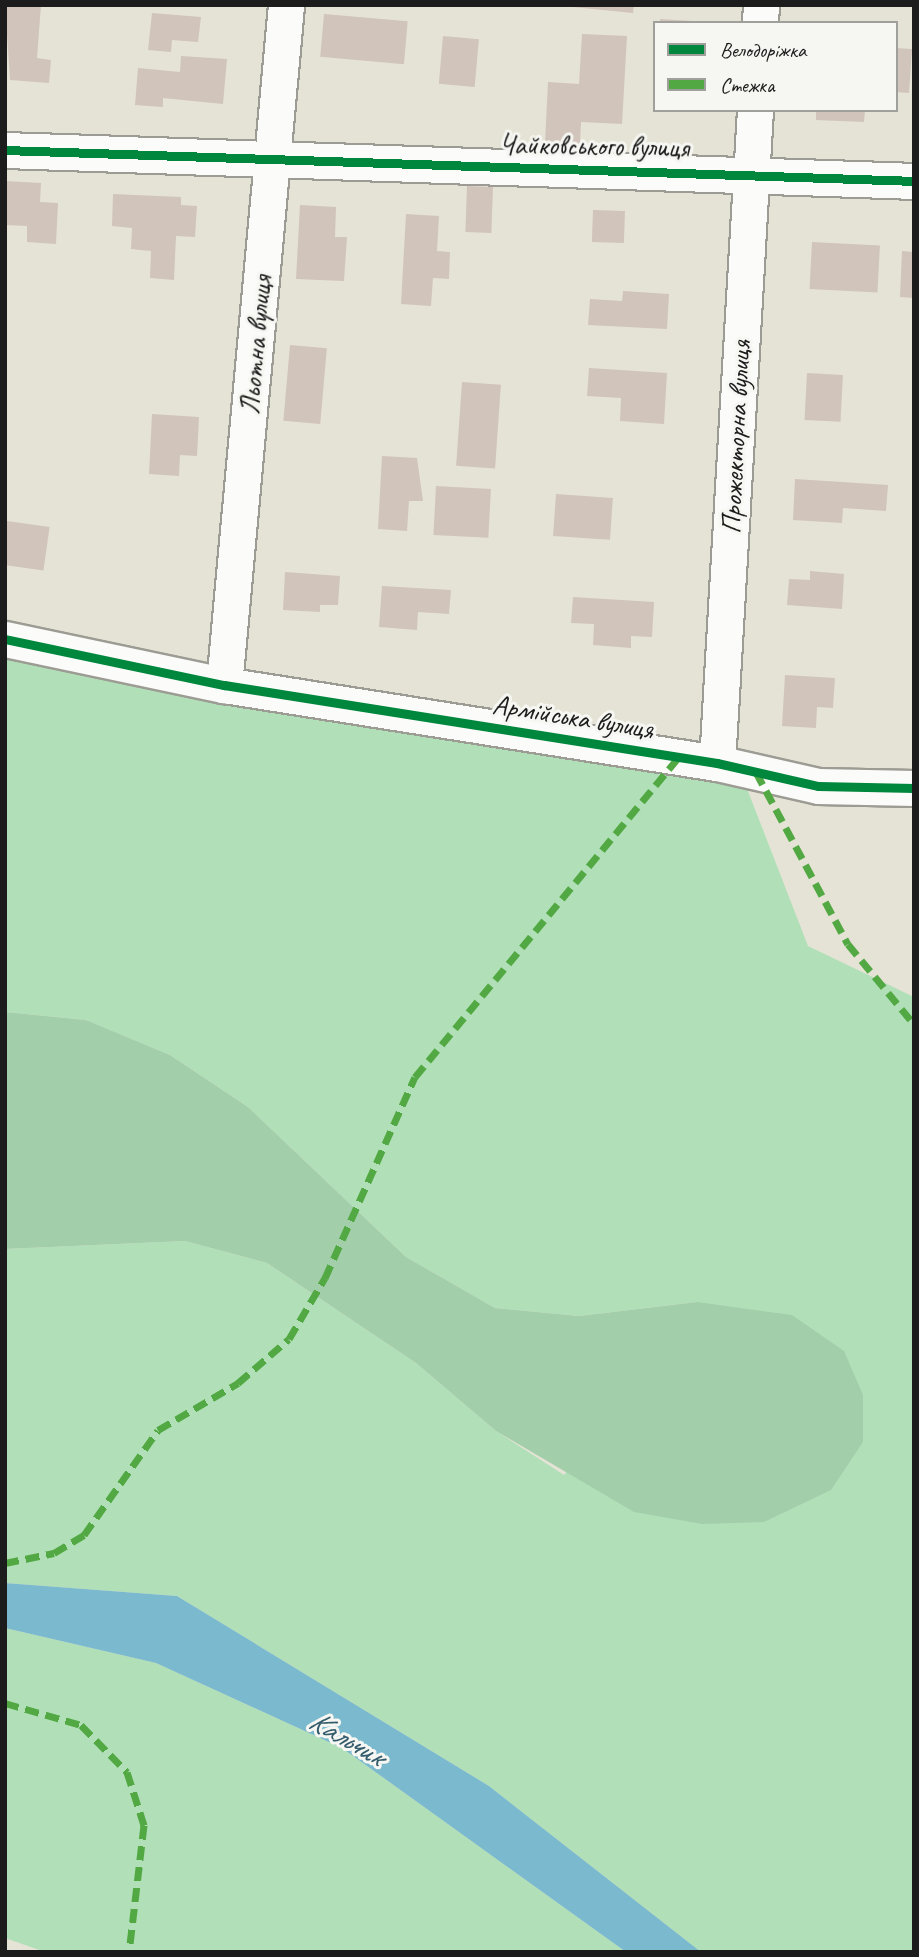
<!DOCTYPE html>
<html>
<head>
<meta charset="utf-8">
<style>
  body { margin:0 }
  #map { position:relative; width:919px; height:1957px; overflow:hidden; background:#e5e3d5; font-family:Caveat,sans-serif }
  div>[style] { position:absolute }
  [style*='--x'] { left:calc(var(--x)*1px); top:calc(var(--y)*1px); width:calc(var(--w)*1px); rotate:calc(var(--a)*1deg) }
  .green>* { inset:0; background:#b1e0b8 }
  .forest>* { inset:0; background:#a3ceaa }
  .water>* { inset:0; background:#7bbace }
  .building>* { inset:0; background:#d1c4bb; transform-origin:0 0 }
  .roads { filter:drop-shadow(2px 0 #9c9c94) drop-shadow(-2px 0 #9c9c94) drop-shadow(0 2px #9c9c94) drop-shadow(0 -2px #9c9c94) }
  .minor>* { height:35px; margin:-17.5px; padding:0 17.5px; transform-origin:17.5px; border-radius:17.5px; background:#fbfbf9 }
  .quiet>* { height:7px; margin-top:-3.5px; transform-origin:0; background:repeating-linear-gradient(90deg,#52a943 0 14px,transparent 0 21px) }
  .cycleway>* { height:9px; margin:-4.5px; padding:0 4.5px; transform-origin:4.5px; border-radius:4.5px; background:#00873e }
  span { translate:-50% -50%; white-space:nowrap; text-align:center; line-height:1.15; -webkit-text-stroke:6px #f6f6f2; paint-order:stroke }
  .street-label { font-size:28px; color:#1c1c1c }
  .water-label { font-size:30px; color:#325b6b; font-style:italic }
  .frame { position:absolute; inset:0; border:7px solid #1c1c1c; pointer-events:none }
  .legend { position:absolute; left:653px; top:21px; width:245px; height:91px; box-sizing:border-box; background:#f6f6f2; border:2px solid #9f9f9c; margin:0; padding:9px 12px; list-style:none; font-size:21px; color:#1c1c1c }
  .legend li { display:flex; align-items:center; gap:14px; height:35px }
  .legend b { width:35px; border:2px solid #9f9f9c }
</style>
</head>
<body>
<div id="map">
  <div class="green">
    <i style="clip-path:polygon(5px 639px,739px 768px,808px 946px,914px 997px,914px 1952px,701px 1952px,489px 1786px,177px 1596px,5px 1583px,5px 1249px,185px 1241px,267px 1263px,416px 1363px,496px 1431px,564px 1475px,697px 1302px,579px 1316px,495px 1308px,406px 1257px,248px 1107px,170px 1055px,86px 1020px,5px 1012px)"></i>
    <i style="clip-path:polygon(5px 1628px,156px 1663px,342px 1748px,626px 1952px,45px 1952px,5px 1938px)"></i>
  </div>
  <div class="forest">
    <i style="clip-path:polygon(5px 1012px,86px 1020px,170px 1055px,248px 1107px,406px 1257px,495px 1308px,579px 1316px,697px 1302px,792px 1315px,844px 1351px,863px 1395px,863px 1442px,831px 1490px,764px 1522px,702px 1524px,634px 1512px,496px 1431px,416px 1363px,267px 1263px,185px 1241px,5px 1249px)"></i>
  </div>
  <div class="water">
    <i style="clip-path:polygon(5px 1583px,177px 1596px,489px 1786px,701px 1952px,626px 1952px,342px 1748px,156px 1663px,5px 1628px)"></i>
  </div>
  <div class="building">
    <i style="clip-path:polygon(5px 5px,41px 5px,37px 58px,51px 60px,49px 83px,10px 80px)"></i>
    <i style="clip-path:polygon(553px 5px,634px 5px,633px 13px)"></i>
    <i style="clip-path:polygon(152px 13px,201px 17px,198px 42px,172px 40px,171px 52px,148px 50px)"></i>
    <i style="left:324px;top:14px;width:84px;height:43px;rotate:5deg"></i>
    <i style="clip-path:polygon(660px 19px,692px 21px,692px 23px,660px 23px)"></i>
    <i style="clip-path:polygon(582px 34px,627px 36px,622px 124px,581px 122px,580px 144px,545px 143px,548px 82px,579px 84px)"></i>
    <i style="left:443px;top:36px;width:36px;height:48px;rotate:5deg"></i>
    <i style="clip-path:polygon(896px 48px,912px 49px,909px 93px,896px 92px)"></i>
    <i style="clip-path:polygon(181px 56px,227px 59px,223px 104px,163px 98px,163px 107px,135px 105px,138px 68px,180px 72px)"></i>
    <i style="clip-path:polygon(816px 110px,865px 110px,864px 122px,816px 120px)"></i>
    <i style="clip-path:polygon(5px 181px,41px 183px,40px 202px,58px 203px,56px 244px,27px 242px,27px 226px,5px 225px)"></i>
    <i style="left:467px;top:186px;width:26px;height:46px;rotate:2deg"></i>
    <i style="clip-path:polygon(113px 194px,181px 197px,181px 205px,197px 206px,195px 237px,176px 236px,174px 280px,150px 278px,151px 251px,131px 249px,132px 228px,112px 226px)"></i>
    <i style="clip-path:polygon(300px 205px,336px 207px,335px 237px,347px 237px,344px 281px,296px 279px)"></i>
    <i style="left:593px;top:210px;width:32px;height:32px;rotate:2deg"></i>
    <i style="clip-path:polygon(406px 214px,439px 216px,437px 251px,450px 252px,449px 279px,433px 278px,431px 306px,401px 304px)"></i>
    <i style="left:812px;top:242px;width:68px;height:47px;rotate:3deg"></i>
    <i style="clip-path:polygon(902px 251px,914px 252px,914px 298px,900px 297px)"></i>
    <i style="clip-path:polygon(623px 291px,669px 294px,667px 329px,588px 325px,590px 299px,622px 301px)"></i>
    <i style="left:290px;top:345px;width:37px;height:76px;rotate:5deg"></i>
    <i style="clip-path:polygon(589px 368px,667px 373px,664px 424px,620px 421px,621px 398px,587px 396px)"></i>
    <i style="left:807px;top:373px;width:36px;height:47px;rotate:3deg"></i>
    <i style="left:462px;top:382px;width:39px;height:84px;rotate:4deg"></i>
    <i style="clip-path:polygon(152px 414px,199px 417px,197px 456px,180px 455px,179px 476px,149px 474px)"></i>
    <i style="clip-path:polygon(382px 456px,417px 458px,423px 501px,409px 501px,407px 531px,378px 529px)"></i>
    <i style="clip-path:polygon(795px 479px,888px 485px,886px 511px,843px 508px,842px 523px,793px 520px)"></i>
    <i style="left:436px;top:486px;width:55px;height:49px;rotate:3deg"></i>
    <i style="left:556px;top:494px;width:57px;height:42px;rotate:4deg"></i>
    <i style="left:7px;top:521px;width:43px;height:44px;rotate:8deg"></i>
    <i style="clip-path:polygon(810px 571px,844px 574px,842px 609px,787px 605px,789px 579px,810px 580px)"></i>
    <i style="clip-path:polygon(285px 572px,340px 576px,338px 605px,320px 605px,320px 612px,283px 610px)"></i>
    <i style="clip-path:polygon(382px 586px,451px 590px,449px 614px,418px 612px,417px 630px,379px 627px)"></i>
    <i style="clip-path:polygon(573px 597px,654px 602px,652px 637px,631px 636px,631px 648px,593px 645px,594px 624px,571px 623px)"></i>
    <i style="clip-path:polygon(785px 675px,835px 678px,833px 708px,817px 707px,816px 728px,782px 726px)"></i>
  </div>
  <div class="roads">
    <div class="minor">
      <i style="--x:760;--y:23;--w:18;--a:-87"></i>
      <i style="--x:5;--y:150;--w:910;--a:1.95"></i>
      <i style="--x:5;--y:639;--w:224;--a:11.9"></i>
      <i style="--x:224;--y:685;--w:499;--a:9"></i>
      <i style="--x:717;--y:763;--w:104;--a:12.8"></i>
      <i style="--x:818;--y:786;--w:96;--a:1.2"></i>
      <i style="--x:224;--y:685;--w:683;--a:-84.79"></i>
      <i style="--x:717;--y:763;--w:654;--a:-86.67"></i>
    </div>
  </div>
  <div class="quiet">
    <i style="--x:756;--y:772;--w:195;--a:61.9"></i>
    <i style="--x:848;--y:944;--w:104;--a:50.5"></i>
    <i style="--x:5;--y:1563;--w:50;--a:-11.5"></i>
    <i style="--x:54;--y:1553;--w:35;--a:-31"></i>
    <i style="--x:84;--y:1535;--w:128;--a:-54.8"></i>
    <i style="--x:158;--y:1430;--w:93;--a:-30.4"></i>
    <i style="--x:238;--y:1383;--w:67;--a:-40.8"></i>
    <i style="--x:289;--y:1339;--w:71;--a:-59.5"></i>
    <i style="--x:325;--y:1278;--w:220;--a:-65.9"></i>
    <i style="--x:415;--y:1077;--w:415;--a:-50.5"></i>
    <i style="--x:5;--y:1703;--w:79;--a:16.1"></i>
    <i style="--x:81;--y:1725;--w:66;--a:45.6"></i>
    <i style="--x:127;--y:1772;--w:56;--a:72.2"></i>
    <i style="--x:144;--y:1825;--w:128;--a:96.7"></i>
  </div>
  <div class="cycleway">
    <i style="--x:5;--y:150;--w:910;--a:1.95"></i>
    <i style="--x:5;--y:639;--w:224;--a:11.9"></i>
    <i style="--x:224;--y:685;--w:499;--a:9"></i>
    <i style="--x:717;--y:763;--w:104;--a:12.8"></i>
    <i style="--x:818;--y:786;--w:96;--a:1.2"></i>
  </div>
  <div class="street-label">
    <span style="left:594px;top:146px;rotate:1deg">Чайковського вулиця</span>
    <span style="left:256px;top:345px;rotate:-85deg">Льотна вулиця</span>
    <span style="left:736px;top:437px;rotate:-87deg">Прожекторна вулиця</span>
    <span style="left:573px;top:717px;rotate:9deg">Армійська вулиця</span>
  </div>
  <div class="water-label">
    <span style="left:347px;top:1738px;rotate:30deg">Кальчик</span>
  </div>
  <div class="frame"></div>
  <ul class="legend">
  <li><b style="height:9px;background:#00873e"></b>Велодоріжка</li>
  <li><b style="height:9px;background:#52a943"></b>Стежка</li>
  </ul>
</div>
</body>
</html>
